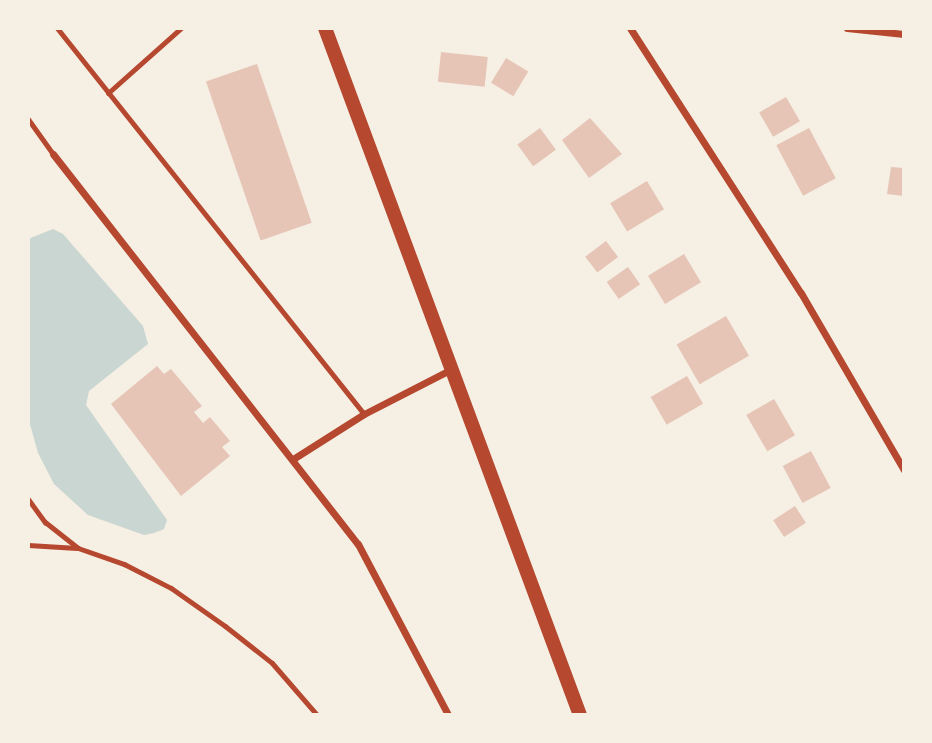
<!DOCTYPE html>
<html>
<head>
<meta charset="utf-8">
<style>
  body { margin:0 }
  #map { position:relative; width:932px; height:743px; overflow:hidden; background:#f6efe4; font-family:"IBM Plex Serif",serif }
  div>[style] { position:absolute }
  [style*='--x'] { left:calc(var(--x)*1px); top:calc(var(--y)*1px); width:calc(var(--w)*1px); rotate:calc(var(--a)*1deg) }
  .water>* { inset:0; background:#c9d6d2 }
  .building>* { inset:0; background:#e6c5b7; transform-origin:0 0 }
  .service>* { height:5px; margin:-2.5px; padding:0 2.5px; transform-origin:2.5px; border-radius:2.5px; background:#b5482f }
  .minor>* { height:7px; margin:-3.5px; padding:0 3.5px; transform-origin:3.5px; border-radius:3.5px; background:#b5482f }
  .secondary>* { height:14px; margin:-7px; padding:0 7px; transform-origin:7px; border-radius:7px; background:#b5482f }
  span { translate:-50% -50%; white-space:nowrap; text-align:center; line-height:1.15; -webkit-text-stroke:5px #f6efe4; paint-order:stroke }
  .frame { position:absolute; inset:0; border:30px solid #f6efe4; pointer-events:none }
</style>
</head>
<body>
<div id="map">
  <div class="water">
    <i style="clip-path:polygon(53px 229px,63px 234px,143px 326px,148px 344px,89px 391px,86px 405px,167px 520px,164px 529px,154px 533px,144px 535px,88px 515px,54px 484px,38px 453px,28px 417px,28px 239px)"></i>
  </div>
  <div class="building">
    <i style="left:441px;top:52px;width:47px;height:30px;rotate:6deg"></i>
    <i style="left:506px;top:58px;width:26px;height:29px;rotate:31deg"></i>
    <i style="left:257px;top:64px;width:168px;height:54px;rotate:71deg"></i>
    <i style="left:786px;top:97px;width:28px;height:31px;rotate:60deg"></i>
    <i style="clip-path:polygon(590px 118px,622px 154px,589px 178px,562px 140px)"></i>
    <i style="left:540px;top:128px;width:27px;height:28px;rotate:54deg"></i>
    <i style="left:809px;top:128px;width:57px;height:37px;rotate:62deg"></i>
    <i style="clip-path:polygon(891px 167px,904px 168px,904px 196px,887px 194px)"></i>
    <i style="left:647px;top:181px;width:33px;height:43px;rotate:59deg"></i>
    <i style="left:606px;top:241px;width:20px;height:26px;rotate:53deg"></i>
    <i style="left:684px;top:254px;width:33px;height:42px;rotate:59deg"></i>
    <i style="left:628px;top:267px;width:21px;height:26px;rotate:55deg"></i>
    <i style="left:726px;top:316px;width:46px;height:57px;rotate:60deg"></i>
    <i style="clip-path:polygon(157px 366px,164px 374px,171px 369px,202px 406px,194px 412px,203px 423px,210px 417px,230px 441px,222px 447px,230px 456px,181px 496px,111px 404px)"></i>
    <i style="left:687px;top:376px;width:32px;height:42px;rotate:60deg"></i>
    <i style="left:774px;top:399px;width:42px;height:32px;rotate:60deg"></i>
    <i style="left:811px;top:451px;width:42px;height:32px;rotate:62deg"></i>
    <i style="left:795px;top:506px;width:20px;height:26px;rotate:57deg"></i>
  </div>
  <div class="service">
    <i style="--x:57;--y:28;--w:493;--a:51.5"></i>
    <i style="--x:108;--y:93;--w:98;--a:-41.7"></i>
    <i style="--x:28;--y:119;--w:43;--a:54.5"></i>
    <i style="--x:28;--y:499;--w:29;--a:54"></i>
    <i style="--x:45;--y:522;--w:42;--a:38.2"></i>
    <i style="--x:78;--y:548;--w:49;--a:19.2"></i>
    <i style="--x:124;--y:564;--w:53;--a:27.1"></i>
    <i style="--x:171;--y:588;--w:66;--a:35.1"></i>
    <i style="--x:225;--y:626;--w:60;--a:38.2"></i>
    <i style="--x:272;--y:663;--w:69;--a:49.1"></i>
    <i style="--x:28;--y:545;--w:49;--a:3.5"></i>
  </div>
  <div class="minor">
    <i style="--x:630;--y:28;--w:315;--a:57.2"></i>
    <i style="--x:801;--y:293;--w:205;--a:59.8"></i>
    <i style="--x:847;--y:28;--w:57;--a:6"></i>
    <i style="--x:53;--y:154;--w:495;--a:52"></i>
    <i style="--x:358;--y:544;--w:193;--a:62.2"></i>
    <i style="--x:293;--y:459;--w:84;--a:-32.4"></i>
    <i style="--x:364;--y:414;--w:101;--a:-27.1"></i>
  </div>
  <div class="secondary">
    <i style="--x:325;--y:28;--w:733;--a:69.64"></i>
  </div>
  <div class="frame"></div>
</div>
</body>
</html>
